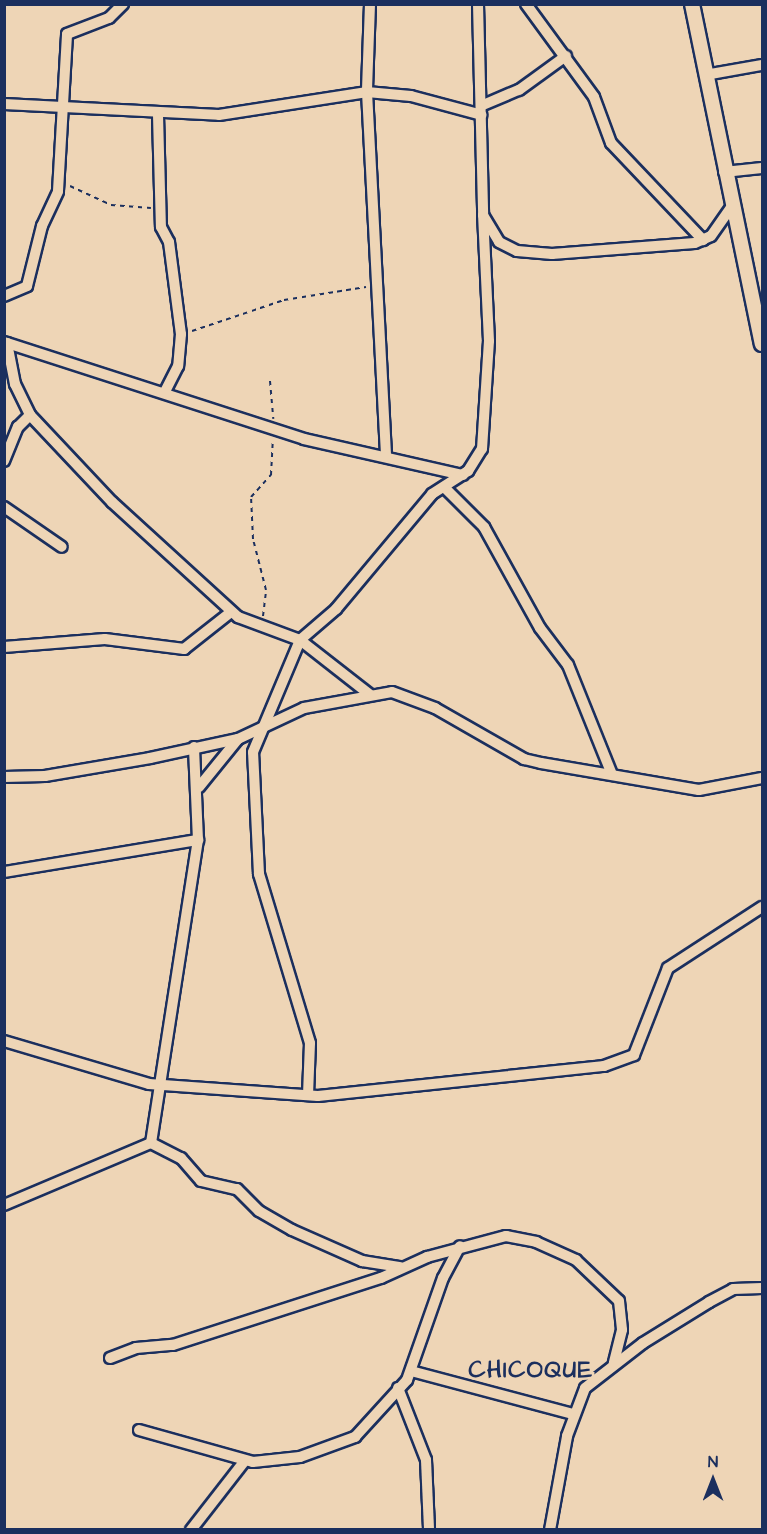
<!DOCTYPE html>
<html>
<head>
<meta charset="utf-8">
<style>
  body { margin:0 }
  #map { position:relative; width:767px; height:1534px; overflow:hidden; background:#eed5b6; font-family:"Architects Daughter",sans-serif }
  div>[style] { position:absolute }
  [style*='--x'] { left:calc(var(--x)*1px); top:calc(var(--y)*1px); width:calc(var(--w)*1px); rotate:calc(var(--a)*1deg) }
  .path>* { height:2px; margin-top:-1px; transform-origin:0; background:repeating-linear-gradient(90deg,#1b2f5e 0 4.5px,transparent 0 9px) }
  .roads { filter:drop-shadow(2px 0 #1b2f5e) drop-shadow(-2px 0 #1b2f5e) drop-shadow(0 2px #1b2f5e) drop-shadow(0 -2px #1b2f5e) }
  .minor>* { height:10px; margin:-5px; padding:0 5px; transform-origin:5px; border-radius:5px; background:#eed5b6 }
  .tertiary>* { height:14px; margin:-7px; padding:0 7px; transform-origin:7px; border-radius:7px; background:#eed5b6 }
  span { translate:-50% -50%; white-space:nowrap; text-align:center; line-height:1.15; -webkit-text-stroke:5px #eed5b6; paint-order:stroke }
  .district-label { font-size:24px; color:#1b2f5e; font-weight:700; letter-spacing:1.5px }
  .frame { position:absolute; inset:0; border:6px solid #1b2f5e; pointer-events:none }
  .north { position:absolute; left:683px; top:1450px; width:60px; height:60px; -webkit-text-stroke:4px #eed5b6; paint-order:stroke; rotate:0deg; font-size:16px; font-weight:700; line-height:24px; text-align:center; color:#1b2f5e }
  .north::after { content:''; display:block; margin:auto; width:21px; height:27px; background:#1b2f5e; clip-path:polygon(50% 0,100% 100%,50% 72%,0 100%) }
</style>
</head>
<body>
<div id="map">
  <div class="path">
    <i style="--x:70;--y:186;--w:45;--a:24.9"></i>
    <i style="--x:111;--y:205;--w:40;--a:4.3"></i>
    <i style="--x:192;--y:331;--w:97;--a:-18.6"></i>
    <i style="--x:284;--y:300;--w:83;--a:-9"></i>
    <i style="--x:270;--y:381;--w:38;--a:85"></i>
    <i style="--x:263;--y:616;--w:26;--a:-83"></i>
    <i style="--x:266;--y:590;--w:53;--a:-104.3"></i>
    <i style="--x:253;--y:539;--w:42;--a:-92.7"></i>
    <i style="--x:251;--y:497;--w:30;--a:-48"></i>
    <i style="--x:271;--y:475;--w:36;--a:-87"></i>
  </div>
  <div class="roads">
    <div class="minor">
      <i style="--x:370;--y:4;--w:88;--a:92"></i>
      <i style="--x:367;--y:92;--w:364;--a:87"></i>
      <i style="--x:478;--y:4;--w:211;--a:88.6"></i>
      <i style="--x:483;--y:215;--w:31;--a:59"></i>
      <i style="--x:499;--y:242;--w:20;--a:27"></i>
      <i style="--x:517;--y:251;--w:35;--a:5"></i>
      <i style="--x:552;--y:254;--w:143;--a:-4.4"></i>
      <i style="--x:695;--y:243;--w:17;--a:-24"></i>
      <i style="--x:711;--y:236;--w:35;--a:-55"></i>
      <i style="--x:526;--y:4;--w:115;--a:53.8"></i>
      <i style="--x:594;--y:97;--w:49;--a:69.7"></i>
      <i style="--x:611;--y:143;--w:134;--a:46.5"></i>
      <i style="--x:705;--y:75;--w:58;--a:-10"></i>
      <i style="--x:4;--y:104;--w:215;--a:2.9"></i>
      <i style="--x:219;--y:115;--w:150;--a:-8.8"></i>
      <i style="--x:367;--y:92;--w:44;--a:5.2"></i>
      <i style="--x:411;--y:96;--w:73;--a:15"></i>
      <i style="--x:483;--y:105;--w:39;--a:-23"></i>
      <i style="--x:519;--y:90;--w:58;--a:-35.9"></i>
      <i style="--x:158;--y:115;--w:112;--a:88.5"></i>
      <i style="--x:161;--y:227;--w:17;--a:62"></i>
      <i style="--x:169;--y:242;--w:93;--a:82.6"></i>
      <i style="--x:181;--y:334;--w:32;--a:95"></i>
      <i style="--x:178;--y:366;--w:28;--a:117"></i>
      <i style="--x:724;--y:172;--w:38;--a:-6"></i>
      <i style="--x:4;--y:296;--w:25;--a:-23"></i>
      <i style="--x:27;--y:286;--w:62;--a:-76"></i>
      <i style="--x:42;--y:226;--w:38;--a:-65"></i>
      <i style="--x:58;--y:191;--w:157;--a:-86.7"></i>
      <i style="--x:67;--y:34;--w:45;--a:-20.9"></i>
      <i style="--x:109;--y:18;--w:20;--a:-45"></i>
      <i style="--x:4;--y:342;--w:315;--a:17.9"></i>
      <i style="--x:304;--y:439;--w:163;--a:12.8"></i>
      <i style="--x:7;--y:343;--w:42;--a:79"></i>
      <i style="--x:15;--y:384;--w:34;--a:64"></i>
      <i style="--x:30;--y:415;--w:120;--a:46.7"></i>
      <i style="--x:112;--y:502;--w:171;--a:42.4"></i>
      <i style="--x:238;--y:617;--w:66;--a:20.4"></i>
      <i style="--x:300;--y:640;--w:88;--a:38"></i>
      <i style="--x:4;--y:461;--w:37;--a:-68"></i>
      <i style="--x:18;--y:427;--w:17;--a:-45"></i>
      <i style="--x:444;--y:487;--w:57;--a:45"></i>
      <i style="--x:484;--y:527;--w:115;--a:61"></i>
      <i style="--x:540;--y:628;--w:46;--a:52.9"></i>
      <i style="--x:568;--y:665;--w:115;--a:68.1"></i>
      <i style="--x:4;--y:507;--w:70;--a:34.6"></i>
      <i style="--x:4;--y:647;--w:101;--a:-4.5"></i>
      <i style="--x:105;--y:639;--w:80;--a:7.2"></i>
      <i style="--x:184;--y:649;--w:60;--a:-38.2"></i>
      <i style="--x:4;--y:777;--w:41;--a:-1.4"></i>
      <i style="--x:45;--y:776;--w:107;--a:-9.7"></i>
      <i style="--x:150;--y:758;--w:90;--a:-12.2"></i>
      <i style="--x:238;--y:739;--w:73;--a:-25.2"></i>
      <i style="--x:304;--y:708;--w:89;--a:-10.3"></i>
      <i style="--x:392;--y:692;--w:46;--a:20.4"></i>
      <i style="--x:435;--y:708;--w:103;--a:29.8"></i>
      <i style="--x:524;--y:759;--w:17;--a:13"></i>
      <i style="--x:541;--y:763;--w:160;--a:9.7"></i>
      <i style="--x:699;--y:790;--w:64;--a:-10.8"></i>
      <i style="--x:199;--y:787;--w:62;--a:-50.9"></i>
      <i style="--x:4;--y:872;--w:197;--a:-9.4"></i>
      <i style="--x:4;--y:1041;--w:151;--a:16.5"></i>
      <i style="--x:149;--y:1084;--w:169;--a:4.1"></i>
      <i style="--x:318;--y:1096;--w:288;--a:-6"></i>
      <i style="--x:604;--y:1066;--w:32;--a:-20"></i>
      <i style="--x:634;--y:1055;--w:93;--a:-68.7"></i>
      <i style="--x:668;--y:968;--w:112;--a:-33"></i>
      <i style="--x:308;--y:1095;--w:52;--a:-87.8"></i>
      <i style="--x:310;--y:1043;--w:177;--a:-106.8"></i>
      <i style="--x:259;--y:874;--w:122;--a:-92.8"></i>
      <i style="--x:253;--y:752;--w:121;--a:-67.2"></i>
      <i style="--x:300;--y:640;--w:48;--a:-40.7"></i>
      <i style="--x:336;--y:609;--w:150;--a:-50.1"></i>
      <i style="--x:432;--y:494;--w:43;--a:-32.6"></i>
      <i style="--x:468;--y:471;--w:26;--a:-58"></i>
      <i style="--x:482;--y:449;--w:108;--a:-86.3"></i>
      <i style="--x:489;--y:341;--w:126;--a:-92.7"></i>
      <i style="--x:151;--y:1143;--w:307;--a:-81.2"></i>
      <i style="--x:198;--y:840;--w:93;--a:-92.5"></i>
      <i style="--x:4;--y:1205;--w:160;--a:-22.9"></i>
      <i style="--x:151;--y:1143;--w:34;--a:27"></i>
      <i style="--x:181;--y:1158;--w:30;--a:49"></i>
      <i style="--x:201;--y:1181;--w:37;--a:13"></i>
      <i style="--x:237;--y:1189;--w:31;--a:45"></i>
      <i style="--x:259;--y:1211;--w:38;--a:30"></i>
      <i style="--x:292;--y:1230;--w:77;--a:23.9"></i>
      <i style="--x:362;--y:1261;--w:39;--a:9"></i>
      <i style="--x:110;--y:1358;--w:28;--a:-21"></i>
      <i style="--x:136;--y:1348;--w:37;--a:-5"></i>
      <i style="--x:173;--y:1345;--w:219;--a:-17.9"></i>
      <i style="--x:381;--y:1278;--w:51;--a:-24.5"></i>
      <i style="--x:427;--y:1257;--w:82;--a:-14.9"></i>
      <i style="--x:506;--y:1236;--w:31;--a:11"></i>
      <i style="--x:536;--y:1242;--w:44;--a:24.2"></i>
      <i style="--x:576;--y:1260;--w:59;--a:43.6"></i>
      <i style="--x:619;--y:1301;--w:29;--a:84"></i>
      <i style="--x:622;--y:1330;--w:34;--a:104"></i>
      <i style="--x:411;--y:1371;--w:168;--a:14.9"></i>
      <i style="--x:398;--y:1388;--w:77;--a:68.7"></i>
      <i style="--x:426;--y:1460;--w:70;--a:87.5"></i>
      <i style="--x:139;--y:1430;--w:118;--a:15.7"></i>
      <i style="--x:253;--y:1462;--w:47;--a:-6.1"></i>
      <i style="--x:300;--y:1457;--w:59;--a:-20"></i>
      <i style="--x:355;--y:1437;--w:77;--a:-47.6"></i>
      <i style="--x:407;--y:1380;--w:108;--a:-70.6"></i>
      <i style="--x:443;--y:1278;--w:36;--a:-62"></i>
      <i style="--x:191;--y:1530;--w:86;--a:-52.1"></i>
      <i style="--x:550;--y:1530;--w:96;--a:-79.7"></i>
      <i style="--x:567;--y:1436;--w:51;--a:-69.4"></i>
      <i style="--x:585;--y:1388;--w:73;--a:-37.8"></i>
      <i style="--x:643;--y:1343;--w:78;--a:-31.8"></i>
      <i style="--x:709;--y:1302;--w:27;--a:-28"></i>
      <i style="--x:733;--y:1289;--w:29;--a:-2"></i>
    </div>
    <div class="tertiary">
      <i style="--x:692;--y:4;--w:347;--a:78.4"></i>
    </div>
  </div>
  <div class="district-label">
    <span style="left:531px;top:1371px">CHICOQUE</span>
  </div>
  <div class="frame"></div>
  <div class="north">N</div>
</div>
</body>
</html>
